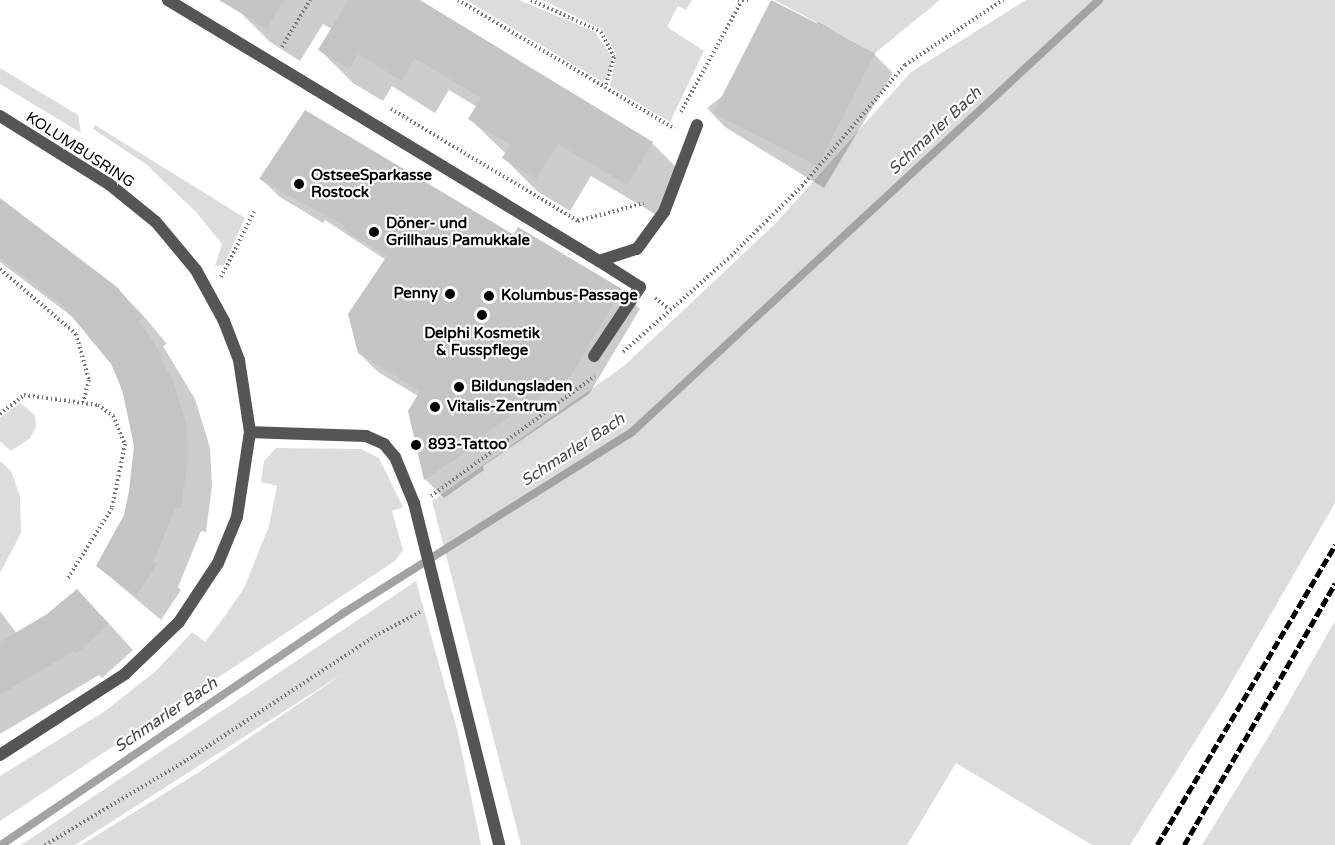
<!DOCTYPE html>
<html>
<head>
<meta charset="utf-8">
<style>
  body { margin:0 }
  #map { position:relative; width:1335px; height:845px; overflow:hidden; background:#fff; font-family:"Varela Round",sans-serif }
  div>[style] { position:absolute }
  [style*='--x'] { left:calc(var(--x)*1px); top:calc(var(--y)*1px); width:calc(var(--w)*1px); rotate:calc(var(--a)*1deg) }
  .green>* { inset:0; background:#dcdcdc }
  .shadow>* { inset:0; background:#0003 }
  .stream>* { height:8px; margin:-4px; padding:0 4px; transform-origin:4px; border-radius:4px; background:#a3a3a3 }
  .building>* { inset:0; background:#c4c4c4; transform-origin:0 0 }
  .path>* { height:4px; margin-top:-2px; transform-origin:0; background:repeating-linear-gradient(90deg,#777 0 1.5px,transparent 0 4.5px) }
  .lane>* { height:12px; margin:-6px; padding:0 6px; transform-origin:6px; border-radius:6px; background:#555 }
  .street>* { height:12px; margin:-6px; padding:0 6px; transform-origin:6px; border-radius:6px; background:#555 }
  .rail>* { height:4.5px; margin-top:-2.25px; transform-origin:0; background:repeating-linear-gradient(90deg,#000 0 9px,transparent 0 12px) }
  .dots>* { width:16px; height:16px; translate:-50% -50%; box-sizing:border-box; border:3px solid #fff; border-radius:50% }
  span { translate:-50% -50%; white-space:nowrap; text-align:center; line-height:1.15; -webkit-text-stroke:4.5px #fff; paint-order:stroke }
  .street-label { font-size:15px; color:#000 }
  .poi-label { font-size:15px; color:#000; font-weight:700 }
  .left { translate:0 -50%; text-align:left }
  .right { translate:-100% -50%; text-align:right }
  .water-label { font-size:16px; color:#444; font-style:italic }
</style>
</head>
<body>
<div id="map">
  <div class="green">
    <i style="clip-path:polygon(466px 0,519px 0,595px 32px,612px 57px,609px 73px,603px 82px)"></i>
    <i style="clip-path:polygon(543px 0,692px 0,686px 10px,678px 6px,667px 27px,704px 51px,670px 122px,610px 86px,616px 54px,603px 30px)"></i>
    <i style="clip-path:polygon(774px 0,940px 0,875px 53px)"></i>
    <i style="clip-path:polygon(1026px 0,1335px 0,1335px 503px,1224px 695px,1130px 845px,1092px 845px,956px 763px,907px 845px,521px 845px,432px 501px,624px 366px,776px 223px,911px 72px)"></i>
    <i style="clip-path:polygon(0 68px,78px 115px,81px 133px,0 84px)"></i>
    <i style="clip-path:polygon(95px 125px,245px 218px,224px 265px,215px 266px,222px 244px,196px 212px,147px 165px,93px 129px)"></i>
    <i style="clip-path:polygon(20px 403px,35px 415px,36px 427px,30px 438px,11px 451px,0 441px,0 418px)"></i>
    <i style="clip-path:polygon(276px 448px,361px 449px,379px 458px,403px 507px,392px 511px,403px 550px,395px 561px,0 821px,0 776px,105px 711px,156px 671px,192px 632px,205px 642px,225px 616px,244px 588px,269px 526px,277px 486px,261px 482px,264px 461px)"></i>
    <i style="clip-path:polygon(0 461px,11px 471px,20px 496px,21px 533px,0 573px)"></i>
    <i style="clip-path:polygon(416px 581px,458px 733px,481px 845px,81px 845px,196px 774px,344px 673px,75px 845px,21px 845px)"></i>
    <i style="clip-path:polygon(1335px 621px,1335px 845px,1202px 845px,1275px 726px)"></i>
  </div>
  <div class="shadow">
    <i style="clip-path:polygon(236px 0,418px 0,652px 143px,685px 176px,660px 217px,591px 176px,570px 211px,537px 191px,504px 158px,506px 154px,470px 119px,477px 107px,449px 90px,435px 113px,392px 86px,383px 101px,353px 83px,320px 50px,332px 29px,323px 24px,300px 61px,270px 42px,237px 9px)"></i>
    <i style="clip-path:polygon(818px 22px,874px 54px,893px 73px,824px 188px,725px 127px,707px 108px)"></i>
    <i style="clip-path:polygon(261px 179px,514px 237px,518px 229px,621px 291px,640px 309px,589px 394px,483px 466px,484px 470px,444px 498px,425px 479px,409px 411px,418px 396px,378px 372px,359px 353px,386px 260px,325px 220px,323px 223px,280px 197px)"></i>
    <i style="clip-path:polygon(0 199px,116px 288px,142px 314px,167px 344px,163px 346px,195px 399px,210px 448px,212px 486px,206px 532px,201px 531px,178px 587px,181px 590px,161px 620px,97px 566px,125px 516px,135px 465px,132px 419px,112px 363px,79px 322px,0 262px)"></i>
    <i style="clip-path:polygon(0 611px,17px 634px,102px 616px,133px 650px,102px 678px,99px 675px,0 734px)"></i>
  </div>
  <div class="stream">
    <i style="--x:1;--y:845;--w:412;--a:-34.1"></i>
    <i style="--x:342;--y:614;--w:342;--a:-32.1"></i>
    <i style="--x:632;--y:432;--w:636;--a:-42.77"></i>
  </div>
  <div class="building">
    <i style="clip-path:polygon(219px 0,284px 0,267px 29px)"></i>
    <i style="clip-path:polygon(348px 0,420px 0,653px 142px,627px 185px,558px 144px,536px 179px,502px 158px,510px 145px,468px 119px,481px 98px,415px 58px,402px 81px,358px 54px,349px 69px,318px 50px)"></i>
    <i style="left:771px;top:0;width:117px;height:127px;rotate:27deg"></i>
    <i style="clip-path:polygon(305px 110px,514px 235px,518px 227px,622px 289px,571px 376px,465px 447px,467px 451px,424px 480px,408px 411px,420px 391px,358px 353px,348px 314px,387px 256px,343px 229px,345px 226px,259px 179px)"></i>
    <i style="clip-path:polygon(0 198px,117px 287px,143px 318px,139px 321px,156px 345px,167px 373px,170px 372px,186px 422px,188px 460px,181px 508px,176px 507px,153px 562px,157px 564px,136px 596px,96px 566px,124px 515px,129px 491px,134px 446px,122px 389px,111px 364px,64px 307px,0 258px)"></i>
    <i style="clip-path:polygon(77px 589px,109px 624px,76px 654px,74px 651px,0 695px,0 642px,47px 614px)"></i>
  </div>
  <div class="path">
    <i style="--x:458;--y:0;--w:252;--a:30.7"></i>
    <i style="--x:531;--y:0;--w:77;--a:24.6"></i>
    <i style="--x:601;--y:32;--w:28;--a:63"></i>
    <i style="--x:614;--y:57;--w:32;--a:106"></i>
    <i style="--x:738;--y:0;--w:13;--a:0"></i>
    <i style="--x:282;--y:47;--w:55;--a:-59.2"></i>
    <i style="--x:391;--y:109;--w:218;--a:30.9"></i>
    <i style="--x:578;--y:221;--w:68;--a:-15.3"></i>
    <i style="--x:681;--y:112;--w:125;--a:-61.4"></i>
    <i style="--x:0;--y:269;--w:100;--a:40.5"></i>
    <i style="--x:76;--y:334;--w:48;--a:74.2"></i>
    <i style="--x:89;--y:380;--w:23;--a:105"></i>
    <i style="--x:221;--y:277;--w:73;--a:-63.1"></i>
    <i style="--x:655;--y:298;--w:18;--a:38"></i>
    <i style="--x:623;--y:352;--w:144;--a:-41.6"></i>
    <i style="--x:731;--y:256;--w:100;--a:-44.6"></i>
    <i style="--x:802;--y:186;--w:159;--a:-49.6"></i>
    <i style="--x:905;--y:65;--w:118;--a:-33.6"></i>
    <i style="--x:0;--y:414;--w:31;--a:-38"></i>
    <i style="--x:24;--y:395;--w:75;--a:7.7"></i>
    <i style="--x:98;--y:405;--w:19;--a:36"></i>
    <i style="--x:113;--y:416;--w:30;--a:67"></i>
    <i style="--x:125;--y:444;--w:65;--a:101.5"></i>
    <i style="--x:112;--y:508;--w:83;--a:122.2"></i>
    <i style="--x:431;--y:496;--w:203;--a:-36.2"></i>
    <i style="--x:45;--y:845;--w:165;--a:-30.9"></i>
    <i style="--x:187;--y:760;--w:225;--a:-33.4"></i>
    <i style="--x:375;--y:636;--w:51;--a:-28.1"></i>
  </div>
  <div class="lane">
    <i style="--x:637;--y:249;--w:46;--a:-53.9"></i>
    <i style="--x:664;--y:212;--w:93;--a:-69.2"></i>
    <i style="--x:594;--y:356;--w:83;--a:-56.3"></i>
    <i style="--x:640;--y:287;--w:49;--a:-147.6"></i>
  </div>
  <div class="street">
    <i style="--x:168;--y:0;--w:504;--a:31.2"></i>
    <i style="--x:599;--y:261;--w:40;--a:-18"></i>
    <i style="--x:0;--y:116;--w:128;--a:32"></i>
    <i style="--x:109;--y:184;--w:60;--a:39"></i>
    <i style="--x:156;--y:222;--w:62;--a:50.2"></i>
    <i style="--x:196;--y:270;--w:58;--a:61.2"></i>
    <i style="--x:224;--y:321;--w:42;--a:69"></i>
    <i style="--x:239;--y:360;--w:73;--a:81.3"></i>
    <i style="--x:250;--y:432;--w:86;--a:98.7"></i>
    <i style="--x:237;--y:517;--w:50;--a:112.4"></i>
    <i style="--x:218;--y:563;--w:71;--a:123.5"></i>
    <i style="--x:179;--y:622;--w:75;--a:136.1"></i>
    <i style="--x:125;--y:674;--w:149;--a:147.1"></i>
    <i style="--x:250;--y:432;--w:116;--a:2"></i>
    <i style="--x:366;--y:436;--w:20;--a:24"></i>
    <i style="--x:384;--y:444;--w:17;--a:50"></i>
    <i style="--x:395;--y:457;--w:50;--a:67.6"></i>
    <i style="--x:414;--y:503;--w:352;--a:76"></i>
  </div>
  <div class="rail">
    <i style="--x:1157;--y:845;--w:349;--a:-59.3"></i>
    <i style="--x:1184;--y:845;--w:302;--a:-60"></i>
  </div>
  <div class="dots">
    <i style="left:299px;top:184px;background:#000"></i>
    <i style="left:374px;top:232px;background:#000"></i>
    <i style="left:450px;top:294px;background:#000"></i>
    <i style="left:489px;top:296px;background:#000"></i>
    <i style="left:482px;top:315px;background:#000"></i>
    <i style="left:459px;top:387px;background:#000"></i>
    <i style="left:435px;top:407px;background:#000"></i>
    <i style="left:416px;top:445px;background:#000"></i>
  </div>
  <div class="street-label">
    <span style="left:80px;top:150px;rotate:33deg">KOLUMBUSRING</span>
  </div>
  <div class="poi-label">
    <span class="left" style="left:311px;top:184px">OstseeSparkasse<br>Rostock</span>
    <span class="left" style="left:386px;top:232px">Döner- und<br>Grillhaus Pamukkale</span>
    <span class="right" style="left:438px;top:294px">Penny</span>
    <span class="left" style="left:501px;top:296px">Kolumbus-Passage</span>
    <span style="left:482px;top:342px">Delphi Kosmetik<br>&amp; Fusspflege</span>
    <span class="left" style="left:471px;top:387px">Bildungsladen</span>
    <span class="left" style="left:447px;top:407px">Vitalis-Zentrum</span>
    <span class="left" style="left:428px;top:445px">893-Tattoo</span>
  </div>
  <div class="water-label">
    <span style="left:935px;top:131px;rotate:-43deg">Schmarler Bach</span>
    <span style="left:573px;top:450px;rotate:-33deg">Schmarler Bach</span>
    <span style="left:166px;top:715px;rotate:-34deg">Schmarler Bach</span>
  </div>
</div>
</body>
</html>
